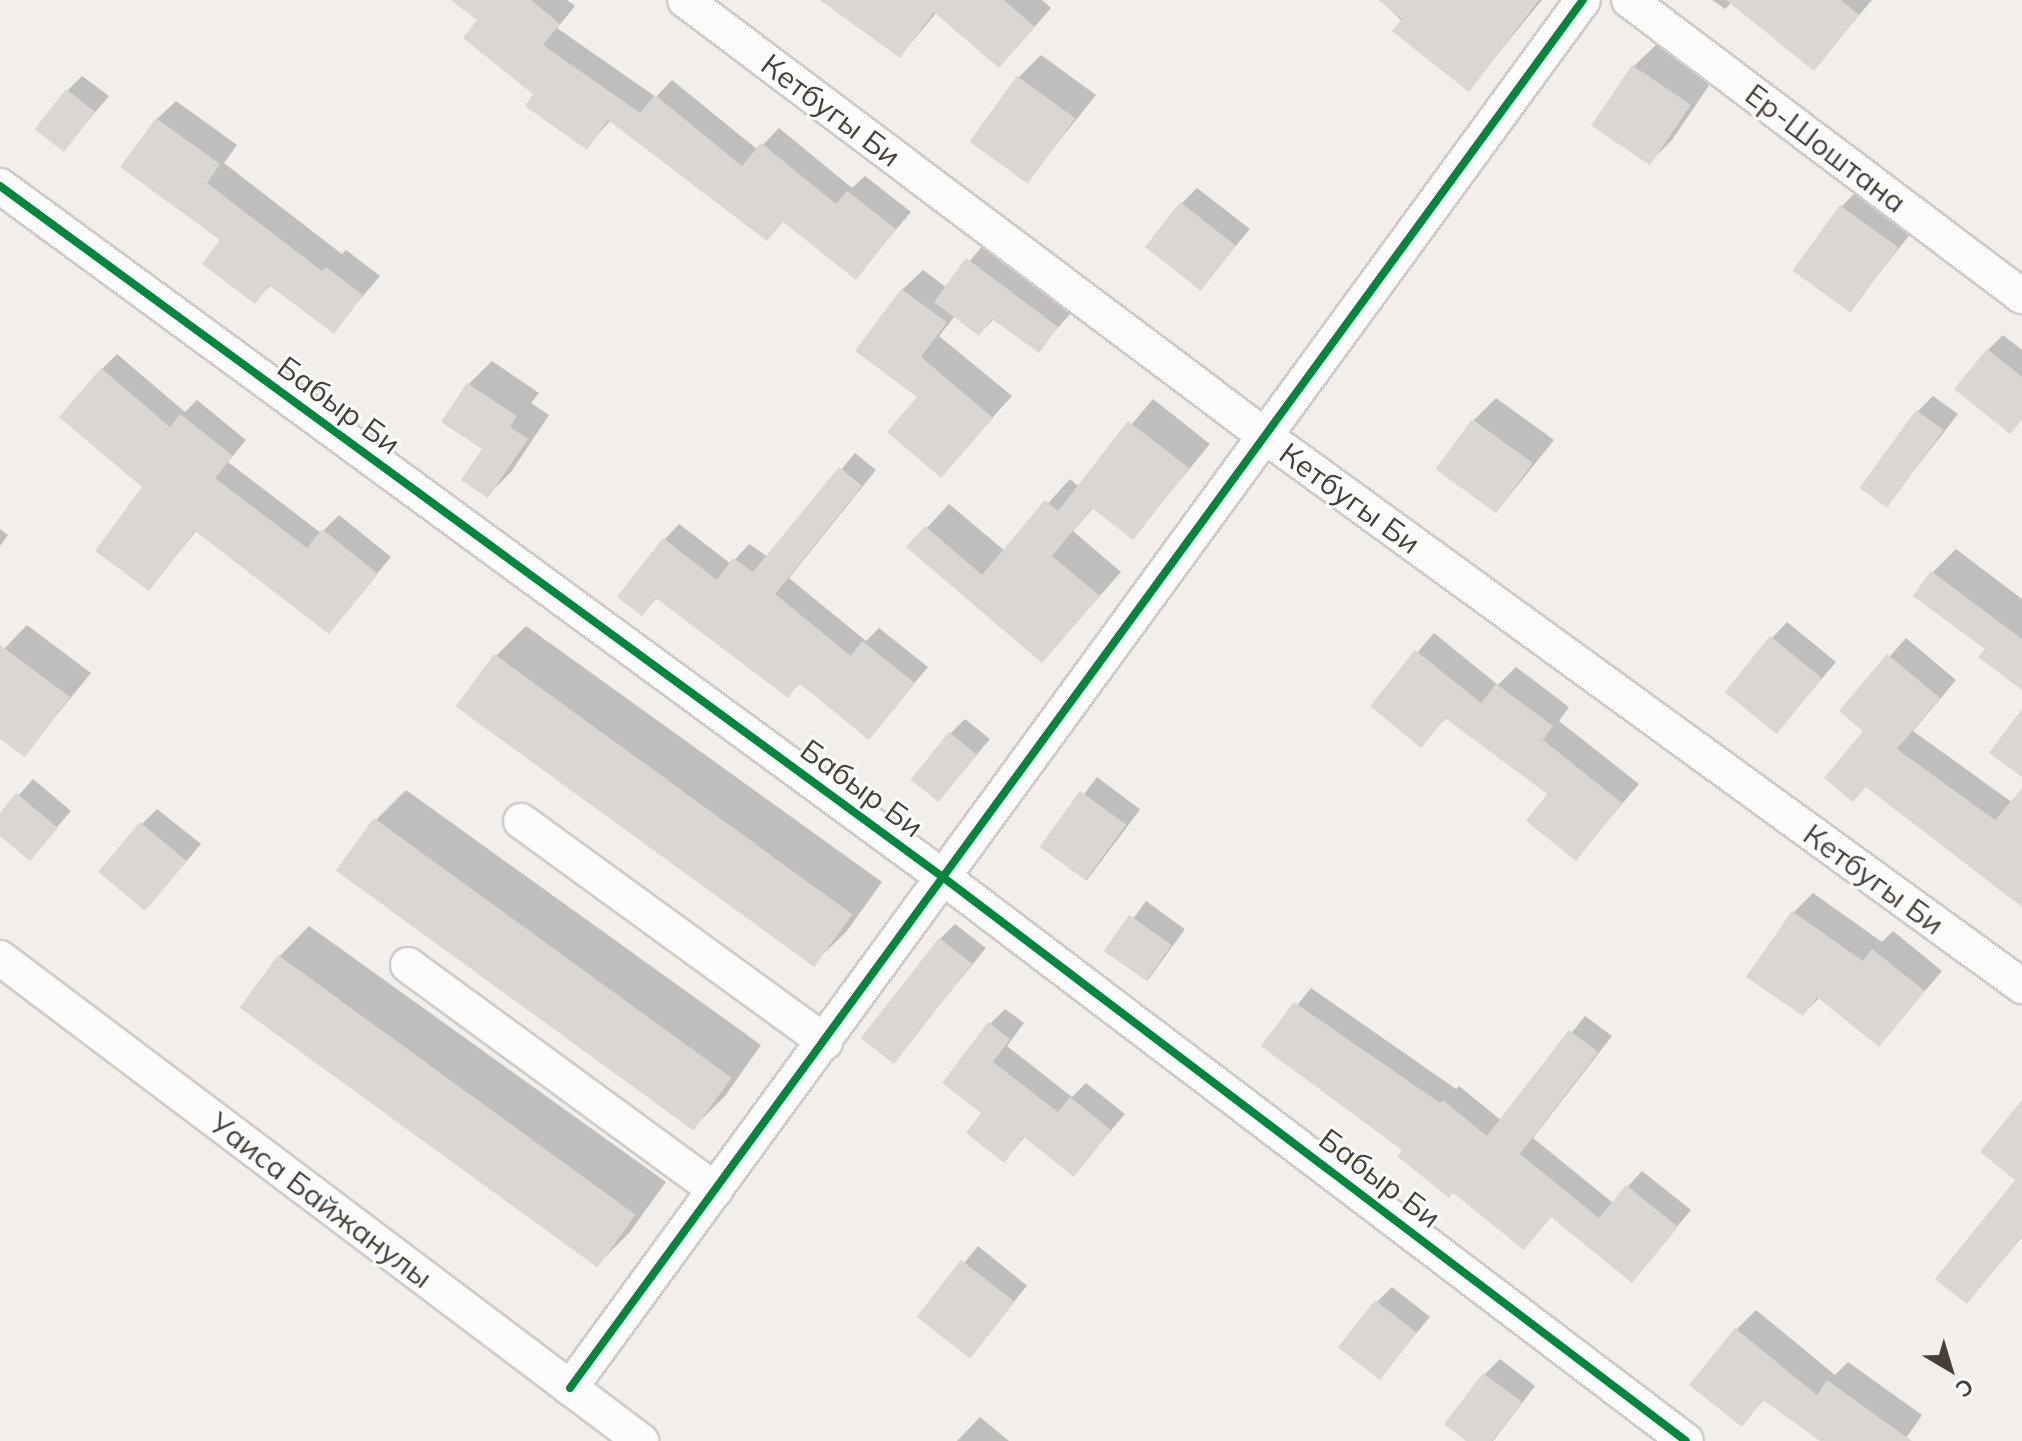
<!DOCTYPE html>
<html>
<head>
<meta charset="utf-8">
<style>
  body { margin:0 }
  #map { position:relative; width:2022px; height:1441px; overflow:hidden; background:#f1eeeb; font-family:Mulish,sans-serif }
  div>[style] { position:absolute }
  [style*='--x'] { left:calc(var(--x)*1px); top:calc(var(--y)*1px); width:calc(var(--w)*1px); rotate:calc(var(--a)*1deg) }
  .shadow>* { inset:0; background:#0003; transform-origin:0 0 }
  .building>* { inset:0; background:#d9d6d3; transform-origin:0 0 }
  .roads { filter:drop-shadow(2px 0 #cfccc9) drop-shadow(-2px 0 #cfccc9) drop-shadow(0 2px #cfccc9) drop-shadow(0 -2px #cfccc9) }
  .minor>* { height:34px; margin:-17px; padding:0 17px; transform-origin:17px; border-radius:17px; background:#fdfcfc }
  .cycleway>* { height:8px; margin:-4px; padding:0 4px; transform-origin:4px; border-radius:4px; background:#00873e }
  span { translate:-50% -50%; white-space:nowrap; text-align:center; line-height:1.15; -webkit-text-stroke:6px #fff; paint-order:stroke }
  .street-label { font-size:30px; color:#463f38 }
  .north { position:absolute; left:1910px; top:1329px; width:80px; height:80px; -webkit-text-stroke:6px #fff; paint-order:stroke; rotate:142deg; font-size:22px; font-weight:700; line-height:32px; text-align:center; color:#463f38 }
  .north::after { content:''; display:block; margin:auto; width:28px; height:36px; background:#463f38; clip-path:polygon(50% 0,100% 100%,50% 72%,0 100%) }
</style>
</head>
<body>
<div id="map">
  <div class="shadow">
    <i style="clip-path:polygon(454px 0,567px 0,575px 6px,557px 28px,656px 97px,672px 80px,758px 150px,779px 128px,852px 188px,865px 176px,911px 212px,856px 277px,784px 221px,767px 238px,611px 120px,586px 148px,535px 94px,480px 20px)"></i>
    <i style="clip-path:polygon(823px 0,1042px 0,1051px 8px,1017px 47px,937px 12px,900px 56px)"></i>
    <i style="clip-path:polygon(1381px 0,1542px 0,1469px 89px)"></i>
    <i style="clip-path:polygon(1712px 0,1872px 0,1814px 68px,1732px 2px,1725px 9px)"></i>
    <i style="clip-path:polygon(1657px 44px,1712px 81px,1672px 140px,1649px 163px,1634px 66px)"></i>
    <i style="clip-path:polygon(1041px 55px,1096px 95px,1027px 181px,1018px 78px)"></i>
    <i style="clip-path:polygon(82px 76px,109px 96px,64px 149px,67px 91px)"></i>
    <i style="clip-path:polygon(176px 101px,237px 145px,224px 163px,342px 254px,346px 250px,380px 276px,333px 331px,272px 284px,255px 301px,157px 119px)"></i>
    <i style="clip-path:polygon(1864px 184px,1919px 223px,1850px 310px,1841px 207px)"></i>
    <i style="clip-path:polygon(1197px 188px,1250px 229px,1201px 287px,1182px 203px)"></i>
    <i style="clip-path:polygon(990px 237px,1080px 303px,1038px 350px,995px 318px,979px 334px,955px 316px,939px 336px,1012px 396px,941px 475px,920px 397px,902px 290px,923px 270px,947px 288px)"></i>
    <i style="clip-path:polygon(2003px 335px,2022px 350px,2022px 419px,2009px 432px,1988px 350px)"></i>
    <i style="clip-path:polygon(117px 354px,185px 412px,197px 400px,246px 440px,228px 462px,321px 533px,339px 515px,391px 557px,329px 631px,197px 530px,149px 589px,145px 487px,102px 369px)"></i>
    <i style="clip-path:polygon(492px 361px,539px 393px,531px 403px,549px 415px,511px 472px,488px 495px,485px 449px,469px 384px)"></i>
    <i style="clip-path:polygon(1933px 396px,1958px 414px,1887px 505px,1918px 411px)"></i>
    <i style="clip-path:polygon(1496px 398px,1554px 440px,1497px 511px,1473px 421px)"></i>
    <i style="clip-path:polygon(1153px 399px,1210px 444px,1133px 537px,1094px 507px,1073px 531px,1121px 572px,1042px 661px,909px 547px,949px 504px,1005px 551px,1070px 479px,1079px 487px)"></i>
    <i style="clip-path:polygon(855px 453px,876px 470px,789px 578px,866px 641px,879px 628px,928px 667px,869px 737px,801px 682px,788px 695px,658px 597px,642px 614px,664px 540px,679px 524px,731px 564px,749px 544px,768px 557px)"></i>
    <i style="clip-path:polygon(0 529px,8px 535px,0 546px)"></i>
    <i style="clip-path:polygon(1956px 549px,2022px 599px,2022px 687px,1933px 572px)"></i>
    <i style="clip-path:polygon(1787px 622px,1836px 662px,1777px 731px,1772px 638px)"></i>
    <i style="clip-path:polygon(27px 625px,91px 673px,24px 755px,0 736px,0 653px)"></i>
    <i style="clip-path:polygon(526px 626px,882px 882px,846px 932px,815px 962px,496px 656px)"></i>
    <i style="clip-path:polygon(1434px 633px,1498px 685px,1516px 667px,1569px 707px,1559px 721px,1639px 784px,1576px 858px,1550px 794px,1447px 717px,1421px 745px,1372px 705px)"></i>
    <i style="clip-path:polygon(1906px 638px,1956px 680px,1913px 731px,2013px 803px,2022px 794px,2022px 904px,1866px 731px,1842px 711px)"></i>
    <i style="clip-path:polygon(965px 719px,990px 739px,939px 800px,950px 734px)"></i>
    <i style="left:1097px;top:777px;width:54px;height:89px;rotate:37deg"></i>
    <i style="clip-path:polygon(33px 779px,71px 811px,30px 858px,0 833px,0 816px)"></i>
    <i style="clip-path:polygon(406px 790px,761px 1045px,725px 1096px,695px 1126px,376px 820px)"></i>
    <i style="clip-path:polygon(157px 809px,201px 844px,146px 909px,142px 824px)"></i>
    <i style="clip-path:polygon(1813px 893px,1882px 942px,1893px 931px,1942px 971px,1879px 1045px,1820px 997px,1803px 1014px,1793px 913px)"></i>
    <i style="left:1146px;top:901px;width:48px;height:63px;rotate:36deg"></i>
    <i style="clip-path:polygon(955px 924px,986px 948px,893px 1061px,940px 939px)"></i>
    <i style="clip-path:polygon(309px 926px,666px 1182px,629px 1233px,599px 1263px,279px 957px)"></i>
    <i style="clip-path:polygon(1311px 988px,1456px 1089px,1459px 1086px,1502px 1121px,1585px 1016px,1612px 1036px,1533px 1138px,1613px 1203px,1642px 1171px,1691px 1210px,1632px 1280px,1552px 1216px,1524px 1248px,1405px 1150px,1264px 1046px)"></i>
    <i style="clip-path:polygon(1005px 1009px,1024px 1023px,1007px 1046px,1072px 1097px,1086px 1083px,1125px 1114px,1074px 1174px,1026px 1136px,1004px 1160px,984px 1113px,990px 1024px)"></i>
    <i style="clip-path:polygon(2022px 1103px,2022px 1237px,1967px 1302px,2019px 1181px)"></i>
    <i style="left:978px;top:1246px;width:63px;height:92px;rotate:39deg"></i>
    <i style="clip-path:polygon(1392px 1287px,1430px 1317px,1379px 1378px,1377px 1302px)"></i>
    <i style="clip-path:polygon(1756px 1310px,1835px 1375px,1848px 1362px,1922px 1415px,1904px 1441px,1823px 1441px,1765px 1399px,1741px 1424px,1736px 1330px)"></i>
    <i style="clip-path:polygon(1500px 1359px,1535px 1386px,1493px 1441px,1470px 1441px,1485px 1374px)"></i>
    <i style="clip-path:polygon(980px 1417px,1009px 1441px,957px 1441px)"></i>
  </div>
  <div class="building">
    <i style="clip-path:polygon(451px 0,531px 0,560px 24px,543px 45px,640px 113px,655px 95px,742px 166px,761px 143px,836px 204px,847px 191px,896px 229px,856px 280px,783px 222px,767px 241px,608px 120px,587px 150px,525px 106px,533px 94px,463px 38px,477px 20px)"></i>
    <i style="clip-path:polygon(820px 0,1004px 0,1035px 27px,999px 68px,934px 12px,900px 58px)"></i>
    <i style="clip-path:polygon(1378px 0,1539px 0,1469px 92px,1392px 31px,1402px 19px)"></i>
    <i style="clip-path:polygon(1726px 0,1841px 0,1859px 15px,1814px 71px)"></i>
    <i style="left:1632px;top:65px;width:71px;height:73px;rotate:34deg"></i>
    <i style="left:1017px;top:76px;width:72px;height:81px;rotate:36deg"></i>
    <i style="left:66px;top:89px;width:37px;height:51px;rotate:38deg"></i>
    <i style="clip-path:polygon(156px 118px,220px 164px,207px 183px,322px 271px,326px 267px,363px 295px,334px 334px,269px 285px,255px 304px,202px 264px,220px 240px,120px 167px)"></i>
    <i style="left:1180px;top:202px;width:71px;height:57px;rotate:38deg"></i>
    <i style="left:1840px;top:205px;width:72px;height:81px;rotate:36deg"></i>
    <i style="clip-path:polygon(966px 258px,1058px 327px,1039px 353px,992px 319px,979px 336px,934px 302px)"></i>
    <i style="clip-path:polygon(901px 289px,947px 322px,921px 357px,993px 418px,941px 478px,887px 432px,917px 397px,855px 351px)"></i>
    <i style="clip-path:polygon(1987px 349px,2022px 377px,2022px 419px,2010px 434px,1954px 389px)"></i>
    <i style="clip-path:polygon(101px 368px,170px 427px,180px 414px,233px 456px,215px 478px,307px 548px,322px 529px,378px 574px,329px 634px,195px 531px,149px 591px,95px 551px,142px 487px,59px 417px)"></i>
    <i style="clip-path:polygon(467px 383px,517px 416px,510px 427px,528px 439px,488px 498px,461px 480px,482px 449px,441px 422px)"></i>
    <i style="left:1916px;top:410px;width:34px;height:96px;rotate:36deg"></i>
    <i style="left:1472px;top:419px;width:75px;height:62px;rotate:36deg"></i>
    <i style="clip-path:polygon(1128px 421px,1189px 468px,1133px 540px,1092px 508px,1052px 556px,1100px 596px,1042px 663px,906px 547px,925px 526px,982px 575px,1045px 500px,1058px 511px)"></i>
    <i style="clip-path:polygon(839px 467px,862px 486px,775px 594px,851px 656px,862px 641px,915px 683px,869px 740px,799px 683px,788px 698px,656px 598px,642px 616px,617px 597px,663px 538px,717px 580px,733px 558px,753px 572px)"></i>
    <i style="clip-path:polygon(1931px 571px,2022px 639px,2022px 690px,1978px 657px,1985px 649px,1913px 596px)"></i>
    <i style="left:1770px;top:636px;width:67px;height:72px;rotate:39deg"></i>
    <i style="clip-path:polygon(0 645px,70px 697px,25px 757px,0 739px)"></i>
    <i style="clip-path:polygon(1415px 650px,1481px 703px,1496px 684px,1553px 726px,1543px 740px,1622px 803px,1576px 861px,1526px 821px,1547px 794px,1445px 718px,1421px 748px,1370px 706px)"></i>
    <i style="left:494px;top:654px;width:443px;height:65px;rotate:36deg"></i>
    <i style="clip-path:polygon(1887px 654px,1940px 698px,1897px 749px,1995px 820px,2022px 788px,2022px 907px,1866px 787px,1853px 802px,1824px 778px,1863px 731px,1839px 711px)"></i>
    <i style="clip-path:polygon(2022px 709px,2022px 777px,1989px 753px)"></i>
    <i style="left:949px;top:732px;width:36px;height:61px;rotate:39deg"></i>
    <i style="left:1080px;top:791px;width:57px;height:69px;rotate:36deg"></i>
    <i style="clip-path:polygon(16px 793px,58px 828px,30px 861px,0 836px,0 813px)"></i>
    <i style="left:374px;top:818px;width:442px;height:65px;rotate:36deg"></i>
    <i style="left:140px;top:822px;width:61px;height:65px;rotate:40deg"></i>
    <i style="clip-path:polygon(1792px 911px,1863px 961px,1872px 949px,1925px 991px,1879px 1047px,1817px 997px,1803px 1016px,1746px 977px)"></i>
    <i style="left:1129px;top:915px;width:52px;height:44px;rotate:35deg"></i>
    <i style="left:939px;top:938px;width:42px;height:127px;rotate:38deg"></i>
    <i style="left:278px;top:955px;width:442px;height:65px;rotate:36deg"></i>
    <i style="clip-path:polygon(1294px 1002px,1440px 1103px,1443px 1100px,1487px 1136px,1569px 1030px,1598px 1052px,1520px 1154px,1599px 1218px,1626px 1185px,1678px 1227px,1632px 1283px,1551px 1217px,1524px 1250px,1453px 1193px,1449px 1198px,1397px 1156px,1402px 1150px,1261px 1046px)"></i>
    <i style="clip-path:polygon(988px 1022px,1010px 1039px,993px 1062px,1058px 1112px,1070px 1097px,1111px 1130px,1074px 1177px,1024px 1137px,1004px 1163px,966px 1133px,981px 1113px,942px 1083px)"></i>
    <i style="clip-path:polygon(2022px 1100px,2022px 1236px,1967px 1304px,1935px 1279px,2015px 1180px,1980px 1152px)"></i>
    <i style="left:961px;top:1260px;width:68px;height:72px;rotate:38deg"></i>
    <i style="left:1375px;top:1300px;width:53px;height:60px;rotate:38deg"></i>
    <i style="clip-path:polygon(1735px 1328px,1817px 1395px,1827px 1380px,1912px 1441px,1820px 1441px,1763px 1400px,1742px 1427px,1689px 1385px)"></i>
    <i style="clip-path:polygon(1483px 1373px,1522px 1402px,1492px 1441px,1466px 1441px,1444px 1424px)"></i>
  </div>
  <div class="roads">
    <div class="minor">
      <i style="--x:685;--y:0;--w:726;--a:36.93"></i>
      <i style="--x:1265;--y:436;--w:936;--a:36"></i>
      <i style="--x:1629;--y:0;--w:492;--a:37"></i>
      <i style="--x:0;--y:186;--w:1170;--a:36.24"></i>
      <i style="--x:944;--y:878;--w:931;--a:37.19"></i>
      <i style="--x:521;--y:821;--w:376;--a:36"></i>
      <i style="--x:0;--y:958;--w:803;--a:37"></i>
      <i style="--x:408;--y:965;--w:381;--a:36.2"></i>
      <i style="--x:570;--y:1388;--w:1718;--a:-53.88"></i>
    </div>
  </div>
  <div class="cycleway">
    <i style="--x:0;--y:186;--w:1170;--a:36.24"></i>
    <i style="--x:944;--y:878;--w:931;--a:37.19"></i>
    <i style="--x:570;--y:1388;--w:1718;--a:-53.88"></i>
  </div>
  <div class="street-label">
    <span style="left:831px;top:110px;rotate:37deg">Кетбугы Би</span>
    <span style="left:1826px;top:148px;rotate:37deg">Ер-Шоштана</span>
    <span style="left:339px;top:405px;rotate:36deg">Бабыр Би</span>
    <span style="left:1350px;top:498px;rotate:36deg">Кетбугы Би</span>
    <span style="left:862px;top:788px;rotate:36deg">Бабыр Би</span>
    <span style="left:1874px;top:879px;rotate:36deg">Кетбугы Би</span>
    <span style="left:1380px;top:1178px;rotate:37deg">Бабыр Би</span>
    <span style="left:321px;top:1200px;rotate:37deg">Уаиса Байжанулы</span>
  </div>
  <div class="north">С</div>
</div>
</body>
</html>
